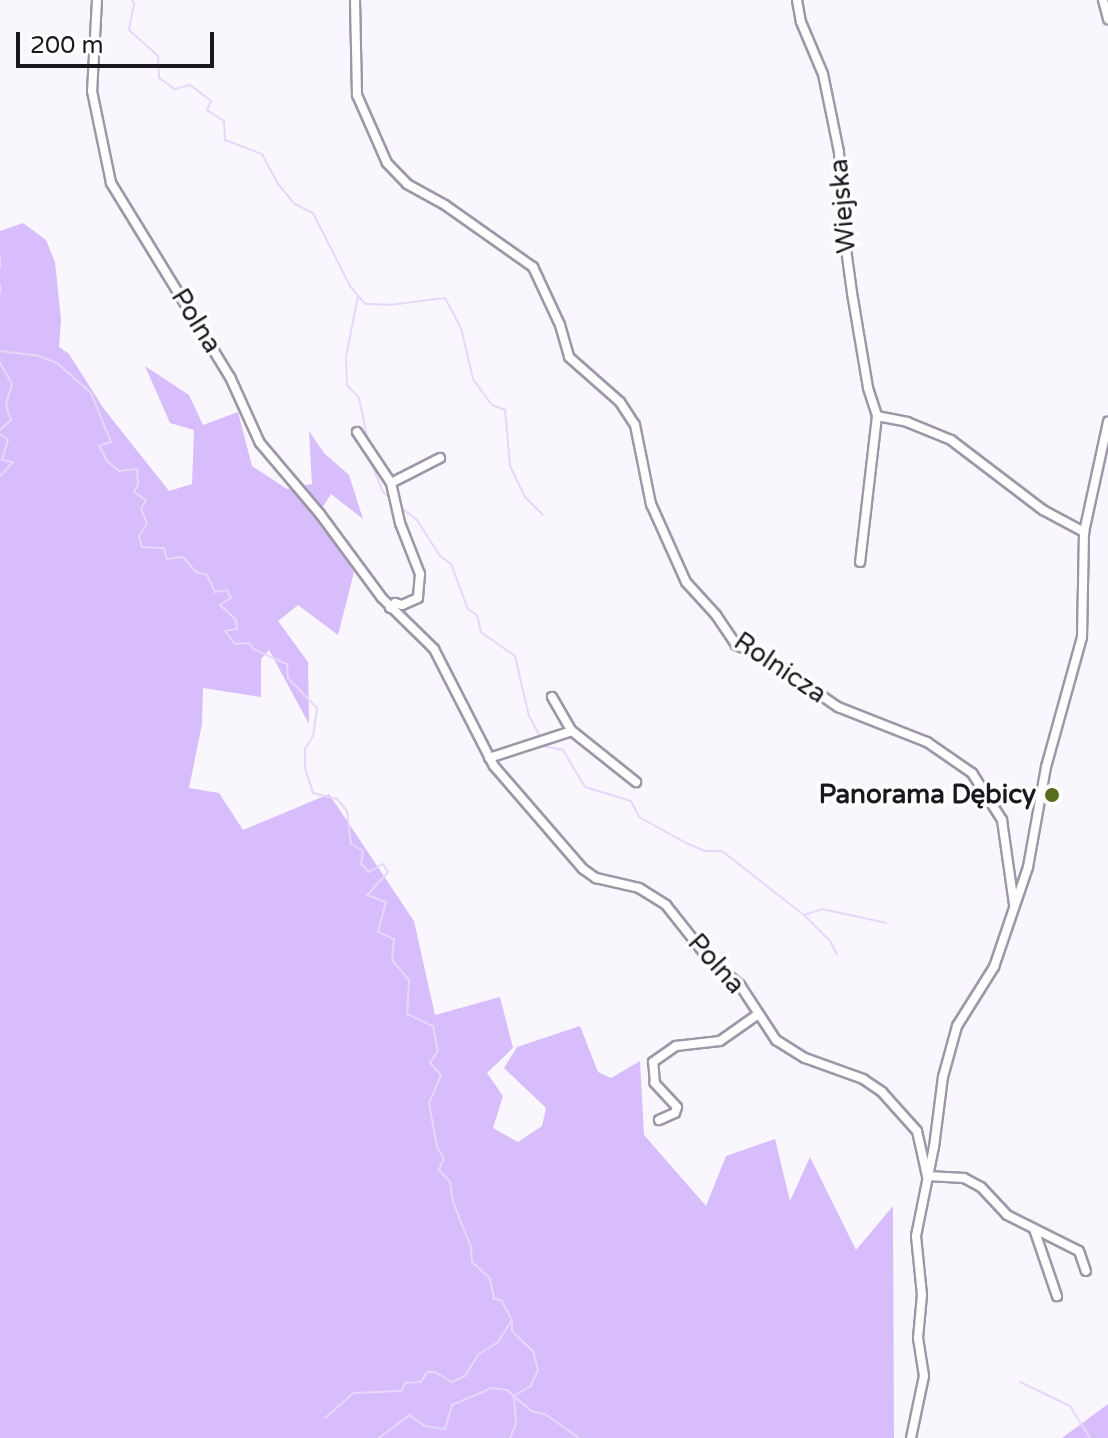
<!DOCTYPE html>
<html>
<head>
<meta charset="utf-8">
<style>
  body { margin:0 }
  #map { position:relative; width:1108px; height:1438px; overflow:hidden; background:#f9f6fd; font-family:"Varela Round",sans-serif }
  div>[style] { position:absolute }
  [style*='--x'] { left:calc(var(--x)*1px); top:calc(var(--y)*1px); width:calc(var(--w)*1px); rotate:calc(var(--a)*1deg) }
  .green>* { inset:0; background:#d8bdfd }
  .stream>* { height:2px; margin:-1px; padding:0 1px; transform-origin:1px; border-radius:1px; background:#e6d8fb }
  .roads { filter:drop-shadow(2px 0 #9e97a7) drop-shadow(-2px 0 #9e97a7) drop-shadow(0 2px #9e97a7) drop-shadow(0 -2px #9e97a7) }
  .street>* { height:8px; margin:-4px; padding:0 4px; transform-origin:4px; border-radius:4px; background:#fff }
  .dots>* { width:22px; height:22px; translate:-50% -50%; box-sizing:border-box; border:4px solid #fff; border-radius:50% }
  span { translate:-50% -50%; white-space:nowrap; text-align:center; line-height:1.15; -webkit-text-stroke:7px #fff; paint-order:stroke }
  .street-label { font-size:26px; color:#1a171e }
  .poi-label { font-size:26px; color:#1a171e; font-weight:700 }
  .right { translate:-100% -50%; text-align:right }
  .scale { position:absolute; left:16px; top:32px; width:198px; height:36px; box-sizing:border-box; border:4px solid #1a171e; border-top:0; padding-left:10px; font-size:24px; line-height:28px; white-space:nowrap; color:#1a171e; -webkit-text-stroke:6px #fff; paint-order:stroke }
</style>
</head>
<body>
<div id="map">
  <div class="green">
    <i style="clip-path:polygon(23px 223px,46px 240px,55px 262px,61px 320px,59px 347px,69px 354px,104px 409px,169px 491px,192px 484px,194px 430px,170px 423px,145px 366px,189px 395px,203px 425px,238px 412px,252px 466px,287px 489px,312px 484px,309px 431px,324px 453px,349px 475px,363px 519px,331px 494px,317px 516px,354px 572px,338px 635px,298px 605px,278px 621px,308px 662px,309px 724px,269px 650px,261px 659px,261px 697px,203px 688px,202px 724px,189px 788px,219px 793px,243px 830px,329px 794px,414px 921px,435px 1015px,500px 997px,513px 1048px,487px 1073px,503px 1096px,493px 1128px,518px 1142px,542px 1126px,546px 1108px,504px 1068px,517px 1047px,580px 1026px,598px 1072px,611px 1078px,640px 1061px,644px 1135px,706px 1206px,726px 1156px,775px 1139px,790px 1201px,810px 1157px,856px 1250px,893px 1206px,894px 1438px,0 1438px,0 231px)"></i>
    <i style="clip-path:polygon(1108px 1403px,1108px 1438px,1062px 1438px,1108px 1404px)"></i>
  </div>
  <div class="stream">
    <i style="--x:132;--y:0;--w:4;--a:63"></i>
    <i style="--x:134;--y:4;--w:26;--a:101"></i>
    <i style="--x:129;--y:30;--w:39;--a:42"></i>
    <i style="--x:158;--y:56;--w:22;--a:87"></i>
    <i style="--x:159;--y:78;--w:19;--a:35"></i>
    <i style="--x:175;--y:89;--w:16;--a:-15"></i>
    <i style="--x:190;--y:85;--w:26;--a:37"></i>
    <i style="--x:211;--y:101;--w:10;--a:114"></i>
    <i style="--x:207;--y:110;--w:20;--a:33"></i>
    <i style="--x:224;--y:121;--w:19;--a:87"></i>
    <i style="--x:225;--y:140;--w:40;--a:21"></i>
    <i style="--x:262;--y:154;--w:34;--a:62"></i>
    <i style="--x:278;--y:184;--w:26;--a:50"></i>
    <i style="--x:295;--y:204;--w:20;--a:27"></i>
    <i style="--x:313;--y:213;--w:82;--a:63.1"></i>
    <i style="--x:350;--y:286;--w:23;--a:50"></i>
    <i style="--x:365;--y:304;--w:25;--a:2"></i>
    <i style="--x:390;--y:305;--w:55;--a:-7.3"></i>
    <i style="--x:445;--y:298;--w:34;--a:62"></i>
    <i style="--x:461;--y:328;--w:52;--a:76.8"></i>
    <i style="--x:473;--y:379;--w:32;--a:54"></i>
    <i style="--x:492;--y:405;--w:14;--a:21"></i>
    <i style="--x:505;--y:410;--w:56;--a:84.9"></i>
    <i style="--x:510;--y:466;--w:34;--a:64"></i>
    <i style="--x:525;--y:497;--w:25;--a:45"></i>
    <i style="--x:0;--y:258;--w:10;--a:90"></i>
    <i style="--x:0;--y:285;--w:8;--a:90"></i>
    <i style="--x:358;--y:296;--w:62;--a:101.1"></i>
    <i style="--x:346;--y:357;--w:28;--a:88"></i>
    <i style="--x:347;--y:385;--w:18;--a:47"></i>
    <i style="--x:359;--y:398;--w:45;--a:78.4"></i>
    <i style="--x:0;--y:351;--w:39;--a:7"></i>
    <i style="--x:39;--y:356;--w:19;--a:21"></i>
    <i style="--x:57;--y:363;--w:45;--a:41.4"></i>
    <i style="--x:91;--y:393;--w:53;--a:67.8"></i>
    <i style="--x:111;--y:442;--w:13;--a:162"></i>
    <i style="--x:99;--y:446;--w:18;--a:61"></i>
    <i style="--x:108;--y:462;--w:14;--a:39"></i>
    <i style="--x:119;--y:471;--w:18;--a:-6"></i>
    <i style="--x:137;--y:469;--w:15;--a:86"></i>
    <i style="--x:138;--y:484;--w:9;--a:117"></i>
    <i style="--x:134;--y:492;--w:14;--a:34"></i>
    <i style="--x:146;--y:500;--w:10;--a:119"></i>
    <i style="--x:141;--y:509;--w:15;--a:67"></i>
    <i style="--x:147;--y:523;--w:16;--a:120"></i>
    <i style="--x:139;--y:537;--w:10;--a:73"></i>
    <i style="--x:142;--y:547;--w:22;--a:3"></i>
    <i style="--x:164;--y:548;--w:11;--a:75"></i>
    <i style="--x:167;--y:559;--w:16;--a:-7"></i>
    <i style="--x:183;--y:557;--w:20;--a:49"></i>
    <i style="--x:196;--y:572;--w:11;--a:15"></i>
    <i style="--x:207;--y:575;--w:19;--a:65"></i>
    <i style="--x:215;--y:592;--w:12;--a:-9"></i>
    <i style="--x:227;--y:590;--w:9;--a:63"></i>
    <i style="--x:231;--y:598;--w:13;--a:148"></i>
    <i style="--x:220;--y:605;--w:22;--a:43"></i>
    <i style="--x:236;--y:620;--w:9;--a:84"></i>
    <i style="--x:237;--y:629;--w:12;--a:171"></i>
    <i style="--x:225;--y:631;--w:16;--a:52"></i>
    <i style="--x:235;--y:644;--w:14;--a:-4"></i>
    <i style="--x:249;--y:643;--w:7;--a:56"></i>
    <i style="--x:253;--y:649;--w:37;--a:24"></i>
    <i style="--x:287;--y:664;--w:14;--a:86"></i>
    <i style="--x:288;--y:678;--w:42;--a:46"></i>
    <i style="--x:317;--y:708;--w:28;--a:98"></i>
    <i style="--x:313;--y:736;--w:15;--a:122"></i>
    <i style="--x:305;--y:749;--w:19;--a:90"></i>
    <i style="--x:305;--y:768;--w:26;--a:72"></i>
    <i style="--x:313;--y:793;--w:25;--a:14"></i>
    <i style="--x:337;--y:799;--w:16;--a:50"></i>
    <i style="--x:347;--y:811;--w:33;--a:83"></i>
    <i style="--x:351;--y:844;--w:14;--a:30"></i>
    <i style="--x:363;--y:851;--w:13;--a:99"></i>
    <i style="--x:361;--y:864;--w:11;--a:45"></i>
    <i style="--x:369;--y:872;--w:16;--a:-30"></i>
    <i style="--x:383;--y:864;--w:9;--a:58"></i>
    <i style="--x:388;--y:872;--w:31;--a:132"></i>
    <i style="--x:367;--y:895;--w:20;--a:20"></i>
    <i style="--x:386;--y:902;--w:31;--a:105"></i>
    <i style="--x:378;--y:932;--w:17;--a:24"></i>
    <i style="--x:394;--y:939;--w:21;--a:95"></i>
    <i style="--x:392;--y:960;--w:26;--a:50"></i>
    <i style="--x:409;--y:980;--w:34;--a:93"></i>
    <i style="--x:407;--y:1014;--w:29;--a:25"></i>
    <i style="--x:433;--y:1026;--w:25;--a:79"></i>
    <i style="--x:438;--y:1051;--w:14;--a:124"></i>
    <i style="--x:430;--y:1063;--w:16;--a:47"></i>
    <i style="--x:441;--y:1075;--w:30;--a:113"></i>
    <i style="--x:429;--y:1103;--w:45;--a:79.7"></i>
    <i style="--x:437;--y:1147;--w:13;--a:58"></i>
    <i style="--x:444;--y:1158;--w:13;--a:113"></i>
    <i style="--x:439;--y:1170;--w:16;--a:47"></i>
    <i style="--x:450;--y:1182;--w:20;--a:81"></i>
    <i style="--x:453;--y:1202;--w:48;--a:68.2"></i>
    <i style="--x:471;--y:1247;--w:15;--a:86"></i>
    <i style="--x:472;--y:1262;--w:24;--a:42"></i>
    <i style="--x:490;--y:1278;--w:21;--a:79"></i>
    <i style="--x:494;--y:1299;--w:7;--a:8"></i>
    <i style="--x:501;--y:1300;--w:23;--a:61"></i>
    <i style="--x:512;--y:1320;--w:11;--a:90"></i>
    <i style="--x:512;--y:1331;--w:29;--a:44"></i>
    <i style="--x:533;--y:1351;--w:20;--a:75"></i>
    <i style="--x:538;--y:1370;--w:17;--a:114"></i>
    <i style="--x:531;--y:1386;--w:20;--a:150"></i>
    <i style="--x:514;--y:1396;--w:28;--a:86"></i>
    <i style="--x:516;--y:1424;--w:15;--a:113"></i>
    <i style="--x:0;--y:363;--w:24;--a:60"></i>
    <i style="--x:12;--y:384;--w:22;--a:106"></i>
    <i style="--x:6;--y:405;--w:16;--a:72"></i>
    <i style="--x:11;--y:420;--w:15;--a:138"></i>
    <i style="--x:0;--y:434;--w:10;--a:37"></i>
    <i style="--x:8;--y:440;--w:21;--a:107"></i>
    <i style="--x:2;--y:460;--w:11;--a:10"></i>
    <i style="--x:13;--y:462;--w:19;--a:133"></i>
    <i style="--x:370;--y:460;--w:35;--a:68"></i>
    <i style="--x:383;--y:492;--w:11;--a:41"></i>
    <i style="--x:399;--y:506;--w:23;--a:38"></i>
    <i style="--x:417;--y:520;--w:43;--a:57.4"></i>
    <i style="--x:440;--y:556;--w:14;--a:36"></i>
    <i style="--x:451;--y:564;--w:48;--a:69.3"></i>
    <i style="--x:468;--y:609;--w:11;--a:34"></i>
    <i style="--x:477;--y:615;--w:17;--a:77"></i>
    <i style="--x:481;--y:632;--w:42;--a:35.2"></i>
    <i style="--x:515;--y:656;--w:62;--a:76.9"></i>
    <i style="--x:529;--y:716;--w:26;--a:61"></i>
    <i style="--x:543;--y:746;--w:20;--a:11"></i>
    <i style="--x:563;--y:750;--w:43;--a:59.3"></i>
    <i style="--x:585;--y:787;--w:48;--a:16.9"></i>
    <i style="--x:631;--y:801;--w:18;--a:63"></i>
    <i style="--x:639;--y:817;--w:54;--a:29"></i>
    <i style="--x:686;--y:843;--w:21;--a:23"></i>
    <i style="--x:705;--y:851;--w:17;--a:0"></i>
    <i style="--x:722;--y:851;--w:104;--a:38"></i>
    <i style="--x:804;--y:915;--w:19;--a:-18"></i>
    <i style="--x:822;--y:909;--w:66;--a:12.2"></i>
    <i style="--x:805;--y:916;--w:35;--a:45"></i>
    <i style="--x:830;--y:941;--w:15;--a:62"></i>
    <i style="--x:1020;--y:1382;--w:55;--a:25.6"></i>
    <i style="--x:1070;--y:1406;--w:38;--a:58"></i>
    <i style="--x:325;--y:1418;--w:38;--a:-41"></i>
    <i style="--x:354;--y:1393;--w:47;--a:-2.4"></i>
    <i style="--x:401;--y:1391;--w:9;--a:-63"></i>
    <i style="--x:405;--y:1383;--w:16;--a:-4"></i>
    <i style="--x:421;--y:1382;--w:12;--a:-59"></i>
    <i style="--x:427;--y:1372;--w:8;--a:0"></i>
    <i style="--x:435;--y:1372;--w:20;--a:30"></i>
    <i style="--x:452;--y:1382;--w:14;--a:-25"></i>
    <i style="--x:465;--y:1376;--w:26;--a:-58"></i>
    <i style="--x:479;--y:1354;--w:22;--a:-32"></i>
    <i style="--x:498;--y:1342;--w:25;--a:-58"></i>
    <i style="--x:379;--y:1438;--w:38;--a:-37"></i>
    <i style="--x:409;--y:1415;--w:19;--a:35"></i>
    <i style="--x:425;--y:1426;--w:20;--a:9"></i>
    <i style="--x:445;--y:1429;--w:25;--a:-74"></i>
    <i style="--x:452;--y:1405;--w:43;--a:-23"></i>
    <i style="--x:492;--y:1388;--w:15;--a:8"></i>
    <i style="--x:507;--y:1390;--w:32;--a:41"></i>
    <i style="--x:531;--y:1411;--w:14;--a:12"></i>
    <i style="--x:545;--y:1414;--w:42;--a:35.2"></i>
  </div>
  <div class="roads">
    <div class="street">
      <i style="--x:97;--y:0;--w:91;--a:93.1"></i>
      <i style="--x:92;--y:91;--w:94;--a:78.3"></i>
      <i style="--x:111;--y:183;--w:228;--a:58.5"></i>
      <i style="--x:230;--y:377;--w:72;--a:65.6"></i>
      <i style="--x:260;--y:443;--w:93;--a:49.8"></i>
      <i style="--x:320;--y:514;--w:104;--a:53.6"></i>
      <i style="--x:382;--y:598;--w:73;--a:44.4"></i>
      <i style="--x:434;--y:649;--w:131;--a:62.9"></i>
      <i style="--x:494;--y:766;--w:136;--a:49.2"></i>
      <i style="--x:583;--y:869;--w:16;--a:35"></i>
      <i style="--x:596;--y:878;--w:44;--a:13.1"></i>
      <i style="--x:639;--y:888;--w:32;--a:32"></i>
      <i style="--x:666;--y:905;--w:68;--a:51.6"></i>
      <i style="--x:708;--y:958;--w:42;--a:40.2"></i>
      <i style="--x:740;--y:985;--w:66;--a:56.8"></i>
      <i style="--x:776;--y:1040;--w:34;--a:32"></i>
      <i style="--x:805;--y:1058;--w:62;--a:19.9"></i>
      <i style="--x:863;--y:1079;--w:23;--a:34"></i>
      <i style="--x:882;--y:1092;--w:52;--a:48.1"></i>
      <i style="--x:917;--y:1131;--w:46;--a:77.5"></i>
      <i style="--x:355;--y:0;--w:95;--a:88.8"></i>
      <i style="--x:357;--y:95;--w:74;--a:66.2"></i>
      <i style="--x:387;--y:163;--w:29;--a:46"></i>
      <i style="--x:407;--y:184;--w:43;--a:28.9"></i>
      <i style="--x:445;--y:205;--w:108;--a:35.2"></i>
      <i style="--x:533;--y:267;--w:64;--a:65"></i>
      <i style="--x:560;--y:325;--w:33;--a:74"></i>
      <i style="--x:569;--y:357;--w:68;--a:41.4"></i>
      <i style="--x:620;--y:402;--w:27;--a:57"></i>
      <i style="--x:635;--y:425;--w:81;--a:78.6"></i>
      <i style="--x:651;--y:504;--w:85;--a:65.8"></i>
      <i style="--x:686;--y:582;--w:45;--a:47.7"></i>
      <i style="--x:716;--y:615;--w:36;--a:56"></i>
      <i style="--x:736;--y:645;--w:32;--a:22"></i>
      <i style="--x:766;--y:657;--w:88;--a:34.8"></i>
      <i style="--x:838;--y:707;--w:96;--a:21.5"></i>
      <i style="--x:927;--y:742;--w:55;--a:34.6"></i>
      <i style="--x:972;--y:773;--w:56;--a:57.4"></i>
      <i style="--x:1002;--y:820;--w:85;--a:81.9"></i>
      <i style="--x:797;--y:0;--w:22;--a:80"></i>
      <i style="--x:801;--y:22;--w:56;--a:67.1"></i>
      <i style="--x:823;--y:74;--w:80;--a:78.4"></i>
      <i style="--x:839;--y:152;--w:75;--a:86.9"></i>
      <i style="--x:843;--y:227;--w:67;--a:82.2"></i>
      <i style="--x:852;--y:293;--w:96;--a:80.4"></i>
      <i style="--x:868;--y:388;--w:29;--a:72"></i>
      <i style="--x:877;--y:416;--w:147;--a:96.6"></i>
      <i style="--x:1103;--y:0;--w:20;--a:75"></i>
      <i style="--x:877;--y:416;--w:31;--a:11"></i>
      <i style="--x:907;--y:422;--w:48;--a:22.2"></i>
      <i style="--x:951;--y:440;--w:116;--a:37.3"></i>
      <i style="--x:1043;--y:510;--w:47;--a:28.2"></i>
      <i style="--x:357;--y:432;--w:61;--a:56.3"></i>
      <i style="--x:391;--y:483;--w:41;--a:77.3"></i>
      <i style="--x:400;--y:523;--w:55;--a:68.6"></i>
      <i style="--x:420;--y:574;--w:24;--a:95"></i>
      <i style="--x:418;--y:598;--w:17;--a:156"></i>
      <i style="--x:402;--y:605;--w:7;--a:-164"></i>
      <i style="--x:395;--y:603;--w:7;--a:135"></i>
      <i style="--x:391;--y:483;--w:55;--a:-27"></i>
      <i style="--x:552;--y:697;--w:39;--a:60"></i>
      <i style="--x:572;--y:731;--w:82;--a:38.6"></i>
      <i style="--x:489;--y:758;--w:87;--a:-18"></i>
      <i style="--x:659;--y:1120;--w:17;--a:-24"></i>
      <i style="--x:675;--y:1113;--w:6;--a:-72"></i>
      <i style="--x:677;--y:1107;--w:33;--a:-133"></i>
      <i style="--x:655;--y:1083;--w:21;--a:-95"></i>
      <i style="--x:653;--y:1062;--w:28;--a:-35"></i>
      <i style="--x:676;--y:1046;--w:44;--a:-6.5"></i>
      <i style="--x:720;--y:1041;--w:45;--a:-35.1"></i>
      <i style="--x:927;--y:1176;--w:37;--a:3"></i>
      <i style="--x:964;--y:1178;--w:19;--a:28"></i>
      <i style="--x:981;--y:1187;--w:38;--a:47"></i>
      <i style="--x:1007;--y:1215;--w:80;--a:26.6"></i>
      <i style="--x:1079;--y:1251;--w:21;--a:71"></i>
      <i style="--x:1034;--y:1229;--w:71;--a:71.1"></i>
      <i style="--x:911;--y:1438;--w:63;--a:-78.2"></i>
      <i style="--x:924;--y:1376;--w:38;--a:-99"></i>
      <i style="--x:918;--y:1338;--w:43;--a:-84.7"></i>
      <i style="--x:922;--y:1295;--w:59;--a:-95.8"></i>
      <i style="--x:916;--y:1236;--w:91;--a:-78.6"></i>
      <i style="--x:934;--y:1147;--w:71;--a:-82.7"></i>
      <i style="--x:943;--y:1077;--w:53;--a:-74.6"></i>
      <i style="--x:957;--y:1026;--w:70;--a:-57.9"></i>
      <i style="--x:994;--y:967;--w:106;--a:-71.2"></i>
      <i style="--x:1028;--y:867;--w:102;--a:-79.8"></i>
      <i style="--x:1046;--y:767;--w:135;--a:-74.5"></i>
      <i style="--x:1082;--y:637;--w:105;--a:-88.9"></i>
      <i style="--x:1084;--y:532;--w:113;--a:-77.7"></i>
    </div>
  </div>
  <div class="dots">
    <i style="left:1052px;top:795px;background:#566d1d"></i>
  </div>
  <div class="street-label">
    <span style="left:843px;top:206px;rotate:-95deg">Wiejska</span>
    <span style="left:196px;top:321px;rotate:58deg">Polna</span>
    <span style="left:780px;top:668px;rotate:34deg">Rolnicza</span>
    <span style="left:716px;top:964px;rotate:48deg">Polna</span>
  </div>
  <div class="poi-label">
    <span class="right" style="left:1036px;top:795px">Panorama Dębicy</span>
  </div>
  <div class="scale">200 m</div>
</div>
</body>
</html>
